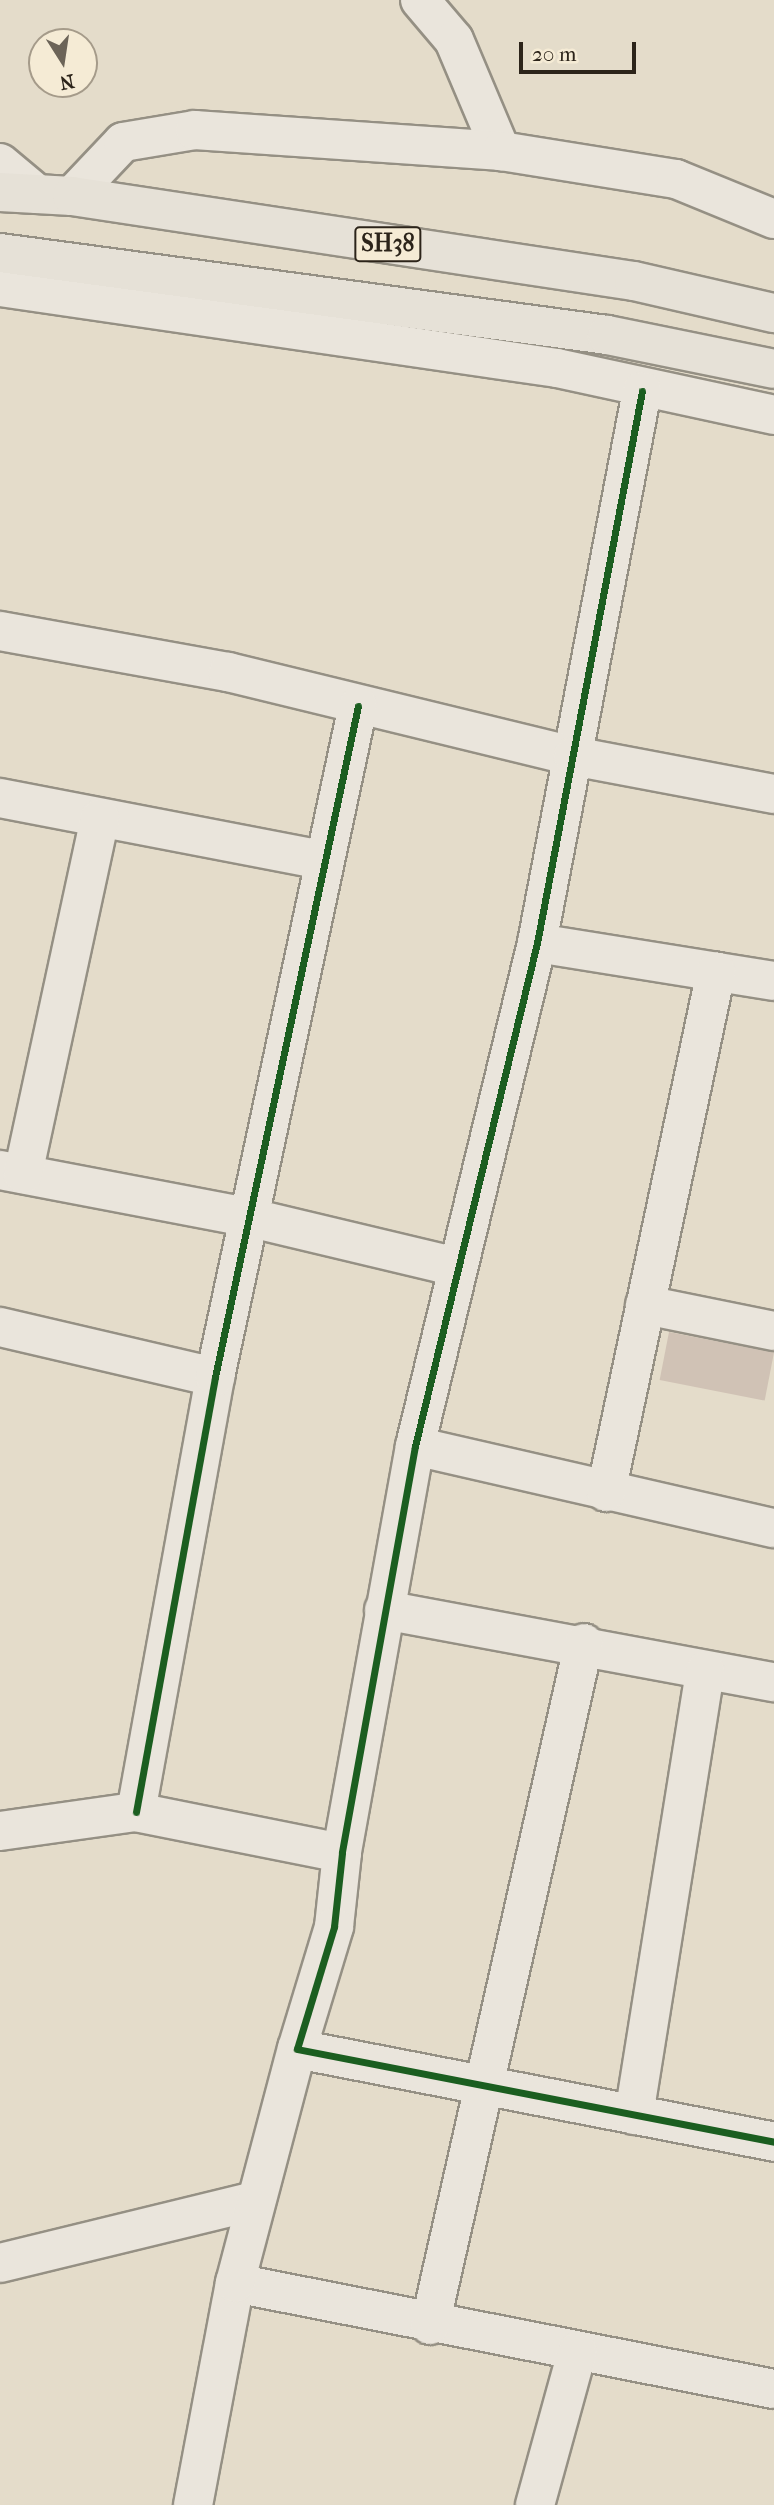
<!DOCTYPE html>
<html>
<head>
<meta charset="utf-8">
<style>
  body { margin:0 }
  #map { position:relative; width:774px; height:2505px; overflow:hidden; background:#e4dcca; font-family:"IM FELL French Canon",serif }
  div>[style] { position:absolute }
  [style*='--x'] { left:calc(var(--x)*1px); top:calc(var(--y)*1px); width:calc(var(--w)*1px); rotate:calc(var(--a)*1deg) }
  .building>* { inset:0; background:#d0c2b5; transform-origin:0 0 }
  .roads { filter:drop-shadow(2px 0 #959084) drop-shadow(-2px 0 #959084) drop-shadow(0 2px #959084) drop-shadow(0 -2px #959084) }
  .minor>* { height:38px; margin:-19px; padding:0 19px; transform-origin:19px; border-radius:19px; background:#eae5dc }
  .major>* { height:38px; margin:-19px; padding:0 19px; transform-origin:19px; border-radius:19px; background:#e6e1d7 }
  .cycleway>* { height:7px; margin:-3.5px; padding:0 3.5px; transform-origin:3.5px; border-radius:3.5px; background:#1b5e20 }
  span { translate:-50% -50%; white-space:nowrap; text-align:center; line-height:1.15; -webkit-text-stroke:5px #f5ebd5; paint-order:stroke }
  .shield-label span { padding:2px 5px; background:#f5ebd5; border:2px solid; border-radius:5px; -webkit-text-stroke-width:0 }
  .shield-label { font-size:24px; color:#2c241a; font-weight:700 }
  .north { position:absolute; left:28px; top:28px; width:70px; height:70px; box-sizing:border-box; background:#f5ebd5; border:2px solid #a59b8a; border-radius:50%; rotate:168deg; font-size:19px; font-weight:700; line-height:28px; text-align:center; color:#2c241a }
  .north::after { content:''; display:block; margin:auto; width:24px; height:32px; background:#6c6458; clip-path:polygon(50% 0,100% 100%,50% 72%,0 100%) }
  .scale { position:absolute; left:519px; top:42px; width:117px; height:32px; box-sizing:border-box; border:4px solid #2c241a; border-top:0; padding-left:9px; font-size:21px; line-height:24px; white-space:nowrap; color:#2c241a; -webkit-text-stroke:5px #f5ebd5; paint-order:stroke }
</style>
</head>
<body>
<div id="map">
  <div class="building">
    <i style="left:669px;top:1332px;width:107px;height:49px;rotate:11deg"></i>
  </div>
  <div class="roads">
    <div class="minor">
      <i style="--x:420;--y:0;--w:52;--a:49.6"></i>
      <i style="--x:454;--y:40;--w:121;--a:67.1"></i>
      <i style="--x:0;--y:163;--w:48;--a:40"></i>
      <i style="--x:72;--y:196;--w:74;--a:-46.6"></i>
      <i style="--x:123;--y:142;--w:73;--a:-9.5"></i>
      <i style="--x:195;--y:130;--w:307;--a:3.9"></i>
      <i style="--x:501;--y:151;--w:177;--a:9.1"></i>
      <i style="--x:676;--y:179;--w:106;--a:22.2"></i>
      <i style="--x:0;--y:287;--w:563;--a:8.27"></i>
      <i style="--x:557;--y:368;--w:222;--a:12.2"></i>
      <i style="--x:642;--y:391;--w:562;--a:100.77"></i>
      <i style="--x:537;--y:943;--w:518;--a:103.63"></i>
      <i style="--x:415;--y:1446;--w:413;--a:100.2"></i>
      <i style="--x:342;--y:1853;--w:74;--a:96.2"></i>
      <i style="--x:334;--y:1927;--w:127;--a:106.9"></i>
      <i style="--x:297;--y:2049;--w:486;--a:11"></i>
      <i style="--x:0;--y:631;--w:232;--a:10.2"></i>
      <i style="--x:228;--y:672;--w:355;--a:13.7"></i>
      <i style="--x:573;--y:756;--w:205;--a:10.7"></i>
      <i style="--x:0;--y:798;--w:327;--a:10.9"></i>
      <i style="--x:537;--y:943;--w:240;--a:9.1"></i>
      <i style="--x:0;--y:1170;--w:256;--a:10.8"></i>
      <i style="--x:251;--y:1218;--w:211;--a:13.4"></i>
      <i style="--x:23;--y:1174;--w:364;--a:-77.8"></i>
      <i style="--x:645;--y:1305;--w:132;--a:11.4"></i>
      <i style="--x:0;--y:1327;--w:221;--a:13.1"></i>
      <i style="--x:415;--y:1446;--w:368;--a:12.9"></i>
      <i style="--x:606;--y:1492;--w:532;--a:-78.06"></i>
      <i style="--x:384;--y:1610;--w:397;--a:10.5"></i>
      <i style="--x:136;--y:1812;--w:442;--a:-79.7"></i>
      <i style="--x:215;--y:1377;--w:686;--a:-77.97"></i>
      <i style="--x:0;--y:1831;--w:137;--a:-8"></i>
      <i style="--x:136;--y:1812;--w:210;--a:11.3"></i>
      <i style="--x:634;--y:2115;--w:450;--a:-80.9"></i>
      <i style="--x:0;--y:2263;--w:262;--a:-13.7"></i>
      <i style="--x:235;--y:2283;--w:549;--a:11.13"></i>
      <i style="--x:430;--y:2325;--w:699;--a:-77.28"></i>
      <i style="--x:193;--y:2505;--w:226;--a:-79.3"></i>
      <i style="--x:235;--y:2283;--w:242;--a:-75.2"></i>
      <i style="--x:535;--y:2505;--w:159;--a:-74.6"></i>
    </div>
    <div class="major">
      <i style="--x:0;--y:192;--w:72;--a:3.2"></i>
      <i style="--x:72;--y:196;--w:568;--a:8.6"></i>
      <i style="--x:634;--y:281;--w:144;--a:12.9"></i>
      <i style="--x:0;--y:253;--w:613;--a:7.69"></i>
      <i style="--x:607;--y:335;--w:170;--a:11.5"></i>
    </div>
  </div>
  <div class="cycleway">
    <i style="--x:642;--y:391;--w:562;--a:100.77"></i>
    <i style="--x:537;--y:943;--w:518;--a:103.63"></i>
    <i style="--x:415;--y:1446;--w:413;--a:100.2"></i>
    <i style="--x:342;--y:1853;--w:74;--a:96.2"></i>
    <i style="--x:334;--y:1927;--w:127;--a:106.9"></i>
    <i style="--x:297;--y:2049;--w:486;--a:11"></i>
    <i style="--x:136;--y:1812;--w:442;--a:-79.7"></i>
    <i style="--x:215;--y:1377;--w:686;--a:-77.97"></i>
  </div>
  <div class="shield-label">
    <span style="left:388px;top:244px">SH38</span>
  </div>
  <div class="north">N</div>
  <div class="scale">20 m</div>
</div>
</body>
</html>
